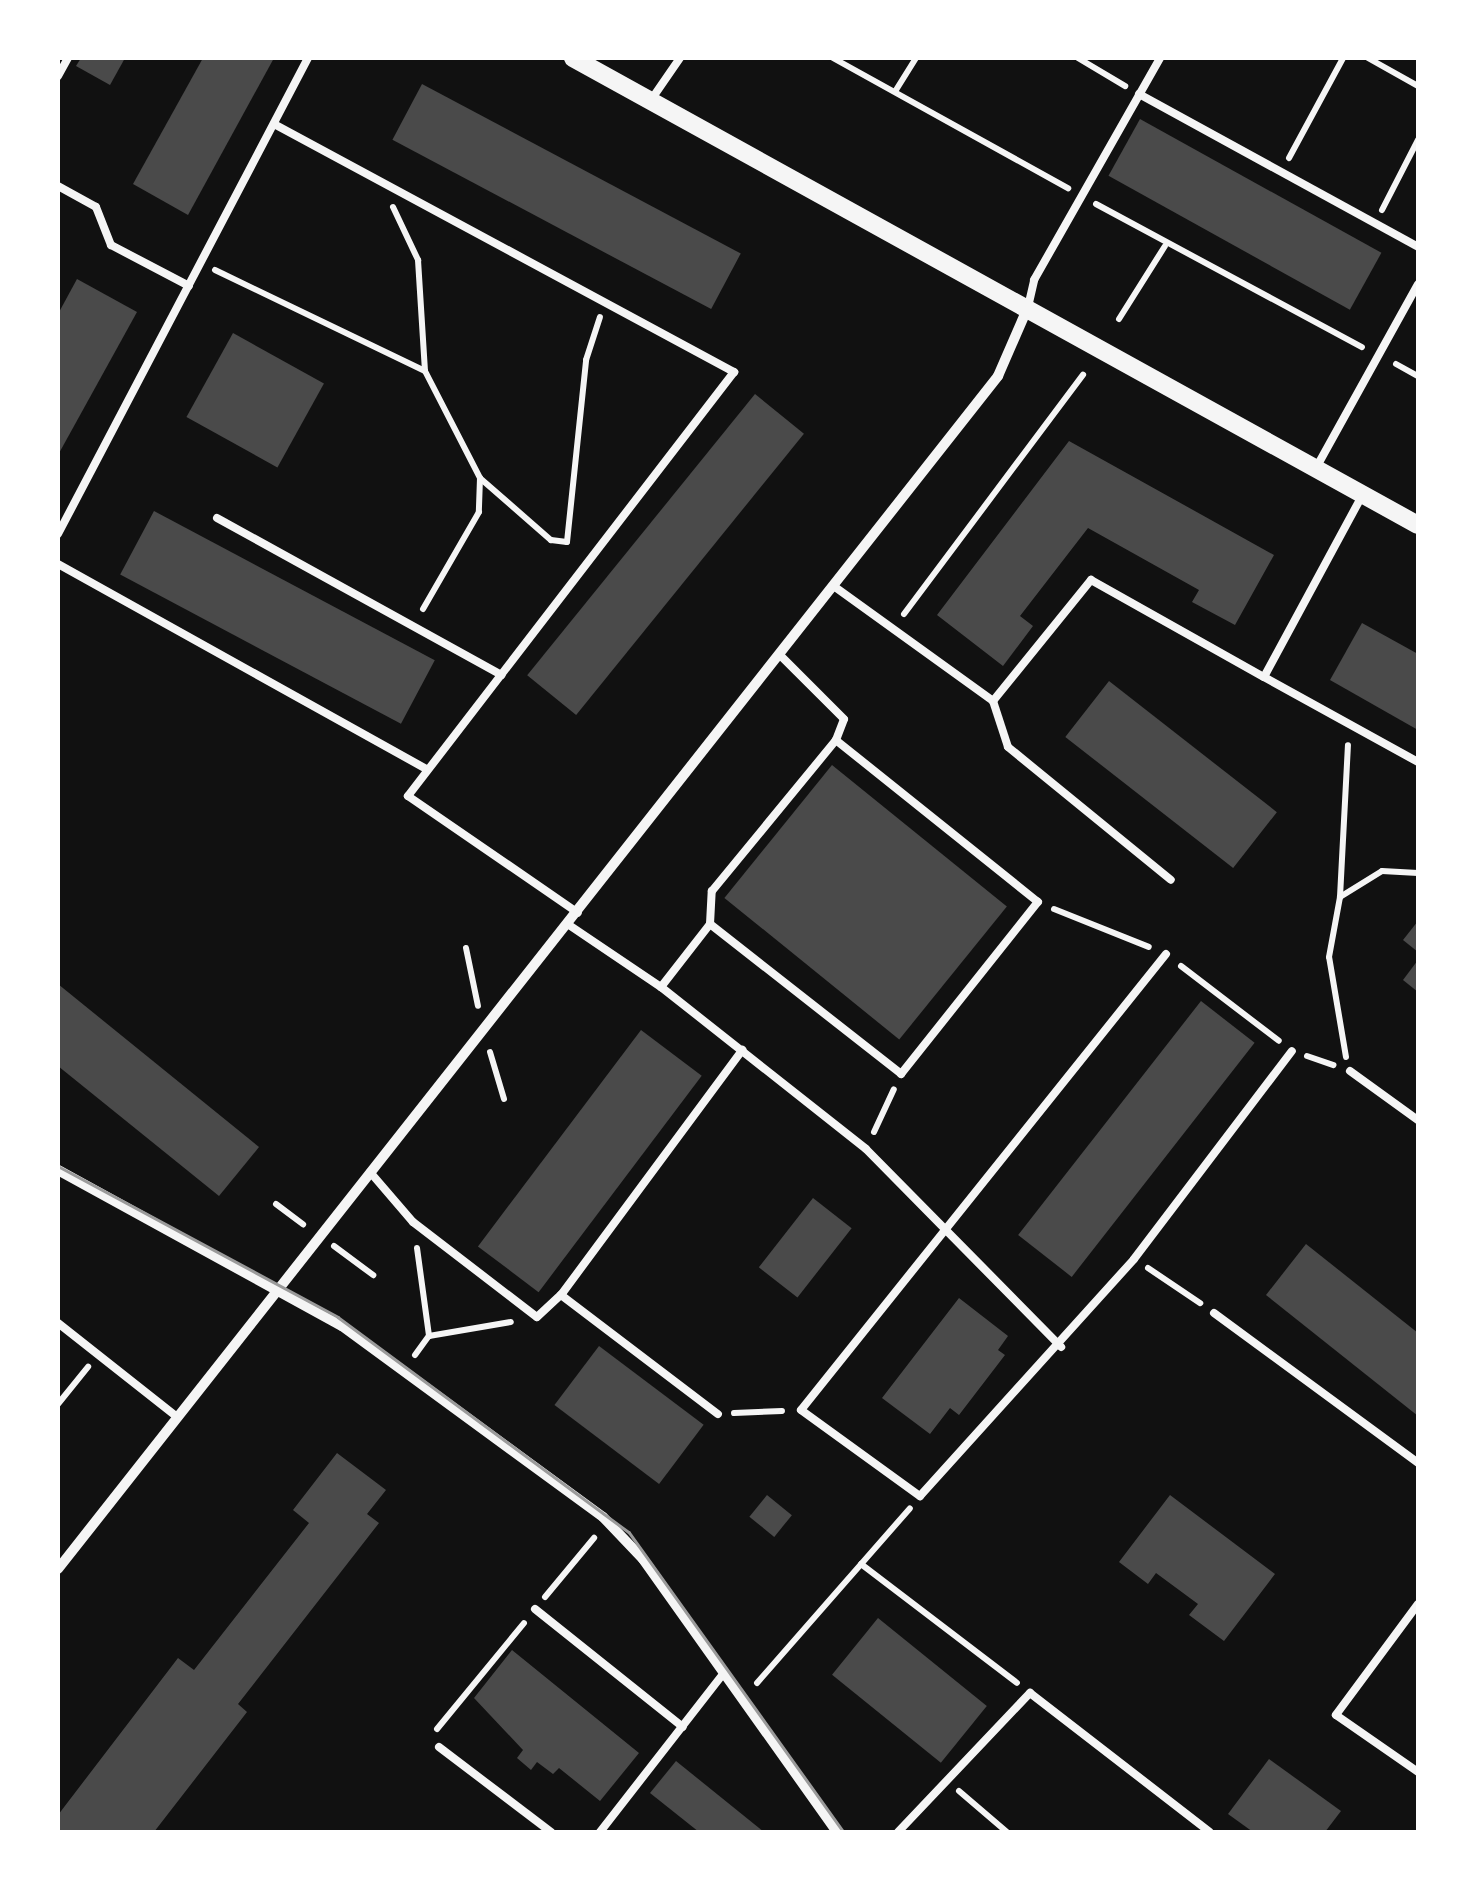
<!DOCTYPE html>
<html>
<head>
<meta charset="utf-8">
<style>
  body { margin:0 }
  #map { position:relative; width:1476px; height:1890px; overflow:hidden; background:#111; font-family:Commissioner,sans-serif }
  div>[style] { position:absolute }
  [style*='--x'] { left:calc(var(--x)*1px); top:calc(var(--y)*1px); width:calc(var(--w)*1px); rotate:calc(var(--a)*1deg) }
  .building>* { inset:0; background:#4a4a4a; transform-origin:0 0 }
  .path>* { height:6px; margin:-3px; padding:0 3px; transform-origin:3px; border-radius:3px; background:#f5f5f5 }
  .service>* { height:8px; margin:-4px; padding:0 4px; transform-origin:4px; border-radius:4px; background:#f5f5f5 }
  .minor>* { height:10px; margin:-5px; padding:0 5px; transform-origin:5px; border-radius:5px; background:#f5f5f5 }
  .tertiary>* { height:18px; margin:-9px; padding:0 9px; transform-origin:9px; border-radius:9px; background:#f5f5f5 }
  .tram>* { height:2.5px; margin:-1.25px; padding:0 1.25px; transform-origin:1.25px; border-radius:1.25px; background:#9a9a9a }
  span { translate:-50% -50%; white-space:nowrap; text-align:center; line-height:1.15; -webkit-text-stroke:8px #fff; paint-order:stroke }
  .frame { position:absolute; inset:0; border:60px solid #fff; pointer-events:none }
</style>
</head>
<body>
<div id="map">
  <div class="building">
    <i style="clip-path:polygon(81px 58px,125px 58px,110px 85px,76px 66px)"></i>
    <i style="clip-path:polygon(203px 58px,274px 58px,188px 215px,133px 184px)"></i>
    <i style="left:422px;top:84px;width:361px;height:63px;rotate:28deg"></i>
    <i style="left:1140px;top:119px;width:276px;height:65px;rotate:29deg"></i>
    <i style="clip-path:polygon(77px 279px,137px 312px,58px 455px,58px 314px)"></i>
    <i style="left:233px;top:333px;width:104px;height:96px;rotate:29deg"></i>
    <i style="left:755px;top:394px;width:63px;height:362px;rotate:39deg"></i>
    <i style="clip-path:polygon(1069px 441px,1274px 555px,1235px 625px,1192px 602px,1199px 590px,1088px 528px,1020px 616px,1033px 626px,1003px 666px,937px 615px)"></i>
    <i style="left:154px;top:511px;width:318px;height:72px;rotate:28deg"></i>
    <i style="clip-path:polygon(1362px 623px,1418px 654px,1418px 730px,1330px 680px)"></i>
    <i style="left:1109px;top:681px;width:213px;height:71px;rotate:38deg"></i>
    <i style="left:832px;top:765px;width:225px;height:171px;rotate:39deg"></i>
    <i style="clip-path:polygon(1418px 921px,1418px 952px,1403px 940px)"></i>
    <i style="clip-path:polygon(1418px 960px,1418px 992px,1403px 980px)"></i>
    <i style="clip-path:polygon(58px 984px,259px 1147px,219px 1196px,58px 1066px)"></i>
    <i style="left:1201px;top:1001px;width:68px;height:297px;rotate:38deg"></i>
    <i style="left:641px;top:1030px;width:76px;height:271px;rotate:37deg"></i>
    <i style="left:813px;top:1198px;width:49px;height:88px;rotate:38deg"></i>
    <i style="clip-path:polygon(1306px 1244px,1418px 1333px,1418px 1416px,1266px 1295px)"></i>
    <i style="clip-path:polygon(959px 1298px,1008px 1336px,998px 1350px,1005px 1355px,959px 1415px,950px 1408px,930px 1434px,882px 1398px)"></i>
    <i style="left:599px;top:1346px;width:131px;height:74px;rotate:37deg"></i>
    <i style="clip-path:polygon(337px 1453px,386px 1490px,367px 1514px,379px 1523px,238px 1704px,247px 1712px,154px 1832px,58px 1832px,58px 1815px,178px 1658px,194px 1670px,309px 1523px,293px 1510px)"></i>
    <i style="left:767px;top:1495px;width:32px;height:28px;rotate:39deg"></i>
    <i style="clip-path:polygon(1170px 1495px,1275px 1574px,1224px 1641px,1189px 1615px,1198px 1604px,1156px 1573px,1148px 1584px,1119px 1562px)"></i>
    <i style="left:878px;top:1618px;width:140px;height:73px;rotate:39deg"></i>
    <i style="clip-path:polygon(512px 1650px,639px 1753px,600px 1801px,559px 1768px,553px 1774px,537px 1762px,531px 1770px,517px 1758px,523px 1750px,474px 1698px)"></i>
    <i style="clip-path:polygon(1269px 1759px,1341px 1811px,1325px 1832px,1253px 1832px,1228px 1814px)"></i>
    <i style="clip-path:polygon(676px 1761px,764px 1832px,699px 1832px,650px 1793px)"></i>
  </div>
  <div class="path">
    <i style="--x:833;--y:58;--w:269;--a:29"></i>
    <i style="--x:1078;--y:58;--w:55;--a:30.8"></i>
    <i style="--x:1368;--y:58;--w:57;--a:29.2"></i>
    <i style="--x:896;--y:90;--w:38;--a:-58"></i>
    <i style="--x:1289;--y:158;--w:114;--a:-61.6"></i>
    <i style="--x:1096;--y:204;--w:302;--a:28.3"></i>
    <i style="--x:393;--y:207;--w:59;--a:64.7"></i>
    <i style="--x:418;--y:260;--w:111;--a:86.4"></i>
    <i style="--x:425;--y:371;--w:120;--a:62.8"></i>
    <i style="--x:480;--y:478;--w:34;--a:92"></i>
    <i style="--x:479;--y:512;--w:112;--a:120"></i>
    <i style="--x:1382;--y:210;--w:79;--a:-62.8"></i>
    <i style="--x:215;--y:270;--w:233;--a:25.7"></i>
    <i style="--x:1119;--y:319;--w:86;--a:-57.8"></i>
    <i style="--x:1396;--y:364;--w:25;--a:29"></i>
    <i style="--x:481;--y:479;--w:93;--a:41.1"></i>
    <i style="--x:551;--y:540;--w:16;--a:7"></i>
    <i style="--x:567;--y:542;--w:183;--a:-84"></i>
    <i style="--x:586;--y:360;--w:45;--a:-72"></i>
    <i style="--x:904;--y:614;--w:299;--a:-53.2"></i>
    <i style="--x:1340;--y:897;--w:152;--a:-87"></i>
    <i style="--x:1054;--y:909;--w:102;--a:21.8"></i>
    <i style="--x:466;--y:948;--w:59;--a:78.3"></i>
    <i style="--x:1181;--y:966;--w:123;--a:37.4"></i>
    <i style="--x:490;--y:1052;--w:49;--a:73.4"></i>
    <i style="--x:1307;--y:1056;--w:28;--a:19"></i>
    <i style="--x:1346;--y:1057;--w:101;--a:-99.6"></i>
    <i style="--x:1329;--y:957;--w:61;--a:-79.6"></i>
    <i style="--x:1340;--y:897;--w:49;--a:-31.8"></i>
    <i style="--x:1382;--y:871;--w:36;--a:3"></i>
    <i style="--x:874;--y:1132;--w:47;--a:-65.1"></i>
    <i style="--x:276;--y:1204;--w:34;--a:37"></i>
    <i style="--x:334;--y:1246;--w:49;--a:36.6"></i>
    <i style="--x:417;--y:1248;--w:89;--a:82.2"></i>
    <i style="--x:429;--y:1336;--w:83;--a:-9.7"></i>
    <i style="--x:1148;--y:1268;--w:63;--a:33.9"></i>
    <i style="--x:415;--y:1355;--w:24;--a:-54"></i>
    <i style="--x:58;--y:1404;--w:48;--a:-51"></i>
    <i style="--x:734;--y:1413;--w:48;--a:-2.4"></i>
    <i style="--x:861;--y:1564;--w:196;--a:37.3"></i>
    <i style="--x:545;--y:1597;--w:77;--a:-50.3"></i>
    <i style="--x:757;--y:1683;--w:232;--a:-48.8"></i>
    <i style="--x:437;--y:1729;--w:137;--a:-50.6"></i>
    <i style="--x:959;--y:1791;--w:63;--a:40.5"></i>
  </div>
  <div class="service">
    <i style="--x:58;--y:76;--w:21;--a:-61"></i>
    <i style="--x:1139;--y:94;--w:318;--a:28.7"></i>
    <i style="--x:651;--y:100;--w:51;--a:-55.4"></i>
    <i style="--x:274;--y:124;--w:523;--a:28.33"></i>
    <i style="--x:734;--y:372;--w:535;--a:127.56"></i>
    <i style="--x:408;--y:796;--w:206;--a:34.5"></i>
    <i style="--x:58;--y:186;--w:43;--a:28.9"></i>
    <i style="--x:96;--y:207;--w:41;--a:68.5"></i>
    <i style="--x:111;--y:245;--w:88;--a:27.7"></i>
    <i style="--x:1028;--y:307;--w:28;--a:-77"></i>
    <i style="--x:1034;--y:280;--w:255;--a:-60.4"></i>
    <i style="--x:1316;--y:468;--w:210;--a:-61"></i>
    <i style="--x:217;--y:518;--w:325;--a:28.9"></i>
    <i style="--x:58;--y:534;--w:538;--a:-62.29"></i>
    <i style="--x:58;--y:564;--w:422;--a:29.1"></i>
    <i style="--x:835;--y:587;--w:195;--a:35.8"></i>
    <i style="--x:993;--y:701;--w:48;--a:71.9"></i>
    <i style="--x:1008;--y:747;--w:210;--a:39.2"></i>
    <i style="--x:1264;--y:677;--w:176;--a:28.9"></i>
    <i style="--x:993;--y:701;--w:156;--a:-51"></i>
    <i style="--x:1091;--y:580;--w:198;--a:29.3"></i>
    <i style="--x:1264;--y:677;--w:208;--a:-61.6"></i>
    <i style="--x:710;--y:924;--w:243;--a:38.1"></i>
    <i style="--x:901;--y:1074;--w:220;--a:-51.5"></i>
    <i style="--x:1038;--y:902;--w:259;--a:-141.3"></i>
    <i style="--x:836;--y:740;--w:22;--a:-69"></i>
    <i style="--x:844;--y:719;--w:89;--a:-135"></i>
    <i style="--x:569;--y:925;--w:111;--a:34"></i>
    <i style="--x:661;--y:987;--w:261;--a:38.3"></i>
    <i style="--x:866;--y:1149;--w:278;--a:45.4"></i>
    <i style="--x:1166;--y:954;--w:584;--a:128.68"></i>
    <i style="--x:801;--y:1410;--w:147;--a:35.9"></i>
    <i style="--x:920;--y:1496;--w:319;--a:-47.9"></i>
    <i style="--x:1134;--y:1259;--w:261;--a:-52.8"></i>
    <i style="--x:661;--y:987;--w:80;--a:-52.1"></i>
    <i style="--x:710;--y:924;--w:33;--a:-87"></i>
    <i style="--x:712;--y:891;--w:195;--a:-50.6"></i>
    <i style="--x:1350;--y:1071;--w:84;--a:35.8"></i>
    <i style="--x:370;--y:1172;--w:66;--a:49.3"></i>
    <i style="--x:413;--y:1222;--w:156;--a:37.5"></i>
    <i style="--x:537;--y:1317;--w:33;--a:-43"></i>
    <i style="--x:561;--y:1295;--w:305;--a:-53.5"></i>
    <i style="--x:561;--y:1295;--w:197;--a:37.2"></i>
    <i style="--x:1214;--y:1313;--w:253;--a:36.3"></i>
    <i style="--x:58;--y:1323;--w:152;--a:38.3"></i>
    <i style="--x:1418;--y:1604;--w:138;--a:126.5"></i>
    <i style="--x:1336;--y:1715;--w:100;--a:34.8"></i>
    <i style="--x:535;--y:1609;--w:189;--a:38.6"></i>
    <i style="--x:439;--y:1747;--w:141;--a:37.2"></i>
    <i style="--x:600;--y:1832;--w:202;--a:-52.1"></i>
    <i style="--x:898;--y:1832;--w:192;--a:-46.5"></i>
    <i style="--x:1030;--y:1693;--w:227;--a:37.7"></i>
  </div>
  <div class="minor">
    <i style="--x:58;--y:1170;--w:324;--a:28.8"></i>
    <i style="--x:342;--y:1326;--w:323;--a:36.2"></i>
    <i style="--x:603;--y:1517;--w:58;--a:46.4"></i>
    <i style="--x:643;--y:1559;--w:335;--a:54.6"></i>
    <i style="--x:58;--y:1569;--w:1519;--a:-51.76"></i>
    <i style="--x:998;--y:376;--w:75;--a:-66.5"></i>
  </div>
  <div class="tertiary">
    <i style="--x:573;--y:58;--w:965;--a:28.93"></i>
  </div>
  <div class="tram">
    <i style="--x:58;--y:1166;--w:318;--a:28.3"></i>
    <i style="--x:338;--y:1317;--w:362;--a:36.5"></i>
    <i style="--x:629;--y:1532;--w:369;--a:54.4"></i>
  </div>
  <div class="frame"></div>
</div>
</body>
</html>
